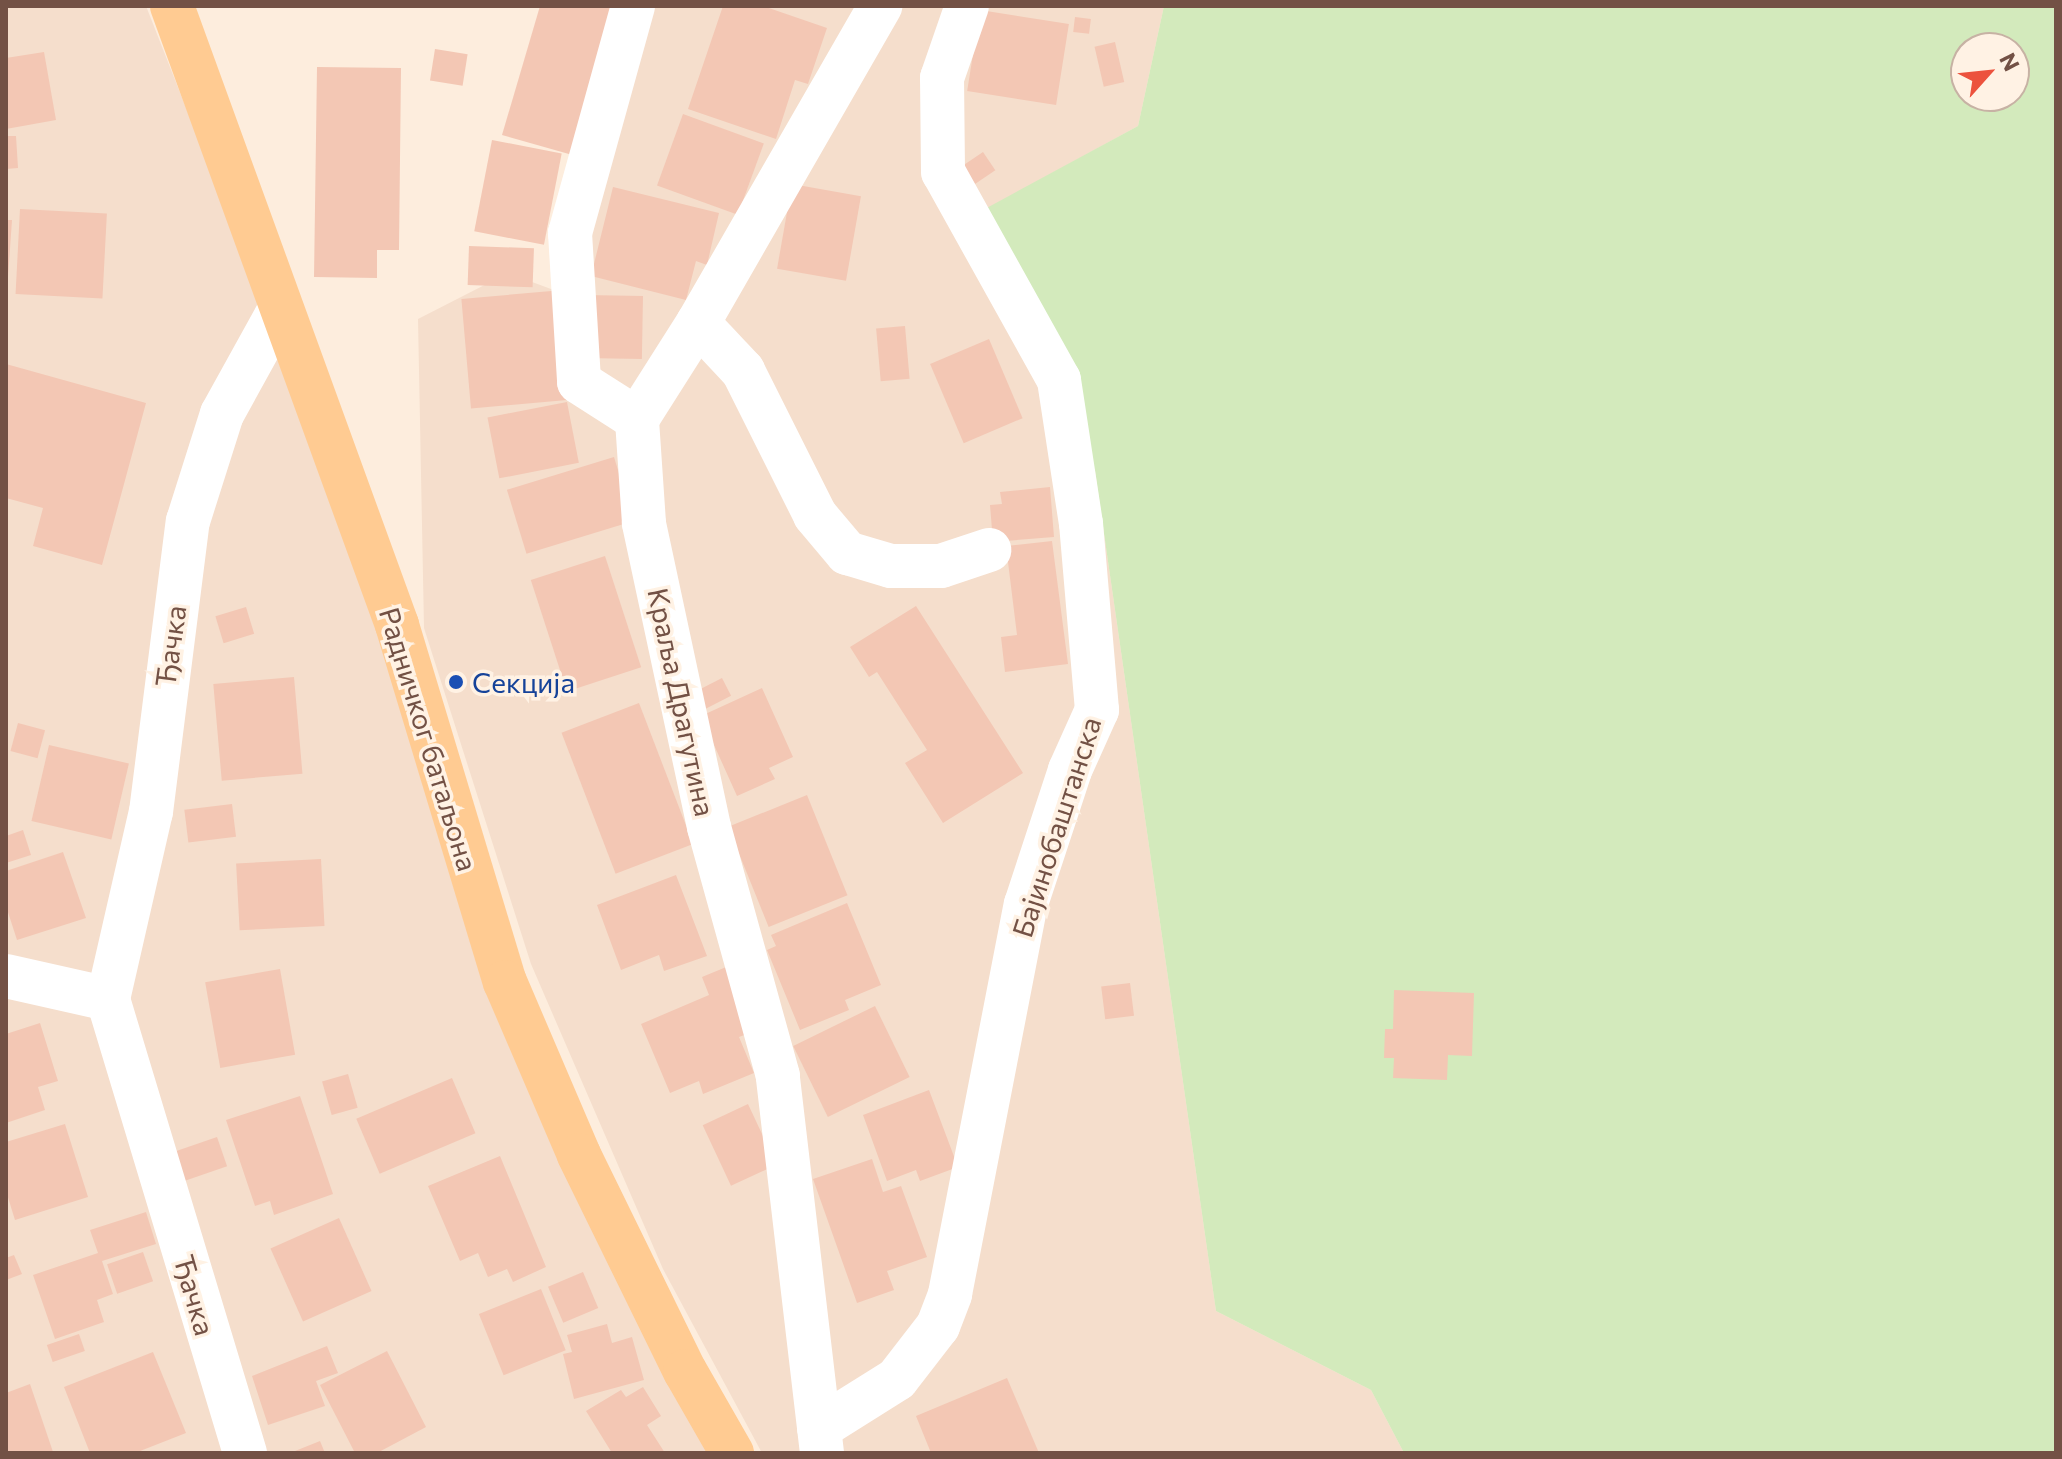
<!DOCTYPE html>
<html>
<head>
<meta charset="utf-8">
<style>
  body { margin:0 }
  #map { position:relative; width:2062px; height:1459px; overflow:hidden; background:#fdeddd; font-family:Commissioner,sans-serif }
  div>[style] { position:absolute }
  [style*='--x'] { left:calc(var(--x)*1px); top:calc(var(--y)*1px); width:calc(var(--w)*1px); rotate:calc(var(--a)*1deg) }
  .residential>* { inset:0; background:#f5decc }
  .green>* { inset:0; background:#d3eabc }
  .building>* { inset:0; background:#f3c7b4; transform-origin:0 0 }
  .street>* { height:44px; margin:-22px; padding:0 22px; transform-origin:22px; border-radius:22px; background:#fff }
  .primary>* { height:44px; margin:-22px; padding:0 22px; transform-origin:22px; border-radius:22px; background:#ffcb92 }
  .dots>* { width:22px; height:22px; translate:-50% -50%; box-sizing:border-box; border:4px solid #fff2e4; border-radius:50% }
  span { translate:-50% -50%; white-space:nowrap; text-align:center; line-height:1.15; -webkit-text-stroke:7px #fff2e4; paint-order:stroke }
  .street-label { font-size:28px; color:#735145 }
  .transit-label { font-size:28px; color:#164399 }
  .left { translate:0 -50%; text-align:left }
  .frame { position:absolute; inset:0; border:8px solid #735145; pointer-events:none }
  .north { position:absolute; left:1950px; top:32px; width:80px; height:80px; box-sizing:border-box; background:#fff2e4; border:2px solid #c7b2a4; border-radius:50%; rotate:63deg; font-size:22px; font-weight:700; line-height:32px; text-align:center; color:#735145 }
  .north::after { content:''; display:block; margin:auto; width:28px; height:36px; background:#ec523d; clip-path:polygon(50% 0,100% 100%,50% 72%,0 100%) }
</style>
</head>
<body>
<div id="map">
  <div class="residential">
    <i style="clip-path:polygon(6px 6px,146px 6px,245px 258px,263px 324px,718px 1453px,6px 1453px)"></i>
    <i style="clip-path:polygon(638px 6px,1164px 6px,1138px 126px,983px 211px,1095px 471px,1216px 1311px,1371px 1390px,1404px 1453px,762px 1453px,663px 1269px,531px 964px,424px 628px,418px 319px,508px 273px,559px 292px)"></i>
  </div>
  <div class="green">
    <i style="clip-path:polygon(evenodd,1164px 6px,2056px 6px,2056px 1453px,1404px 1453px,1371px 1390px,1216px 1311px,1095px 471px,983px 210px,1138px 126px,1164px 6px,1966px 48px,2014px 48px,2014px 96px,1966px 96px,1966px 48px)"></i>
  </div>
  <div class="building">
    <i style="clip-path:polygon(540px 6px,620px 6px,576px 156px,502px 135px)"></i>
    <i style="clip-path:polygon(723px 6px,763px 6px,827px 28px,808px 84px,795px 80px,776px 139px,688px 109px)"></i>
    <i style="left:980px;top:10px;width:90px;height:82px;rotate:9deg"></i>
    <i style="left:1075px;top:17px;width:16px;height:15px;rotate:7deg"></i>
    <i style="left:1115px;top:42px;width:41px;height:21px;rotate:77deg"></i>
    <i style="left:435px;top:49px;width:33px;height:32px;rotate:9deg"></i>
    <i style="clip-path:polygon(44px 52px,56px 120px,6px 129px,6px 58px)"></i>
    <i style="clip-path:polygon(317px 67px,401px 68px,399px 250px,377px 250px,377px 278px,314px 277px)"></i>
    <i style="left:683px;top:114px;width:86px;height:76px;rotate:20deg"></i>
    <i style="clip-path:polygon(6px 136px,16px 136px,18px 168px,6px 169px)"></i>
    <i style="left:492px;top:140px;width:71px;height:93px;rotate:11deg"></i>
    <i style="left:983px;top:152px;width:22px;height:29px;rotate:56deg"></i>
    <i style="left:792px;top:184px;width:70px;height:86px;rotate:10deg"></i>
    <i style="clip-path:polygon(613px 187px,719px 213px,707px 265px,696px 261px,686px 300px,591px 276px)"></i>
    <i style="left:20px;top:209px;width:87px;height:85px;rotate:3deg"></i>
    <i style="clip-path:polygon(6px 220px,12px 220px,8px 277px,6px 277px)"></i>
    <i style="left:469px;top:246px;width:65px;height:39px;rotate:2deg"></i>
    <i style="left:563px;top:290px;width:110px;height:102px;rotate:85deg"></i>
    <i style="left:585px;top:295px;width:58px;height:63px;rotate:1deg"></i>
    <i style="left:905px;top:326px;width:53px;height:29px;rotate:85deg"></i>
    <i style="left:989px;top:339px;width:86px;height:64px;rotate:67deg"></i>
    <i style="clip-path:polygon(6px 364px,146px 403px,102px 565px,33px 546px,43px 508px,6px 498px)"></i>
    <i style="left:567px;top:402px;width:62px;height:81px;rotate:79deg"></i>
    <i style="left:614px;top:457px;width:67px;height:112px;rotate:73deg"></i>
    <i style="clip-path:polygon(1050px 487px,1054px 537px,993px 542px,990px 505px,1002px 504px,1000px 492px)"></i>
    <i style="clip-path:polygon(1052px 541px,1068px 664px,1005px 672px,1001px 637px,1017px 635px,1006px 546px)"></i>
    <i style="left:605px;top:556px;width:117px;height:78px;rotate:72deg"></i>
    <i style="clip-path:polygon(916px 606px,1023px 773px,943px 823px,905px 763px,927px 750px,877px 672px,869px 677px,850px 647px)"></i>
    <i style="left:246px;top:607px;width:28px;height:32px;rotate:73deg"></i>
    <i style="left:294px;top:677px;width:97px;height:81px;rotate:85deg"></i>
    <i style="left:722px;top:678px;width:20px;height:34px;rotate:63deg"></i>
    <i style="clip-path:polygon(762px 688px,793px 757px,769px 768px,775px 779px,737px 796px,701px 716px)"></i>
    <i style="left:639px;top:703px;width:151px;height:83px;rotate:69deg"></i>
    <i style="left:18px;top:723px;width:28px;height:29px;rotate:15deg"></i>
    <i style="left:49px;top:745px;width:82px;height:78px;rotate:13deg"></i>
    <i style="left:807px;top:795px;width:108px;height:85px;rotate:68deg"></i>
    <i style="left:232px;top:804px;width:33px;height:48px;rotate:83deg"></i>
    <i style="clip-path:polygon(23px 830px,31px 855px,6px 863px,6px 836px)"></i>
    <i style="clip-path:polygon(63px 852px,86px 918px,17px 940px,6px 906px,6px 871px)"></i>
    <i style="left:321px;top:859px;width:67px;height:85px;rotate:87deg"></i>
    <i style="clip-path:polygon(676px 875px,707px 956px,664px 971px,659px 955px,621px 970px,597px 905px)"></i>
    <i style="clip-path:polygon(847px 903px,881px 985px,845px 1000px,849px 1010px,800px 1030px,767px 950px,776px 946px,771px 935px)"></i>
    <i style="clip-path:polygon(736px 963px,762px 1028px,739px 1037px,754px 1073px,703px 1094px,699px 1081px,670px 1093px,641px 1024px,709px 995px,702px 977px)"></i>
    <i style="left:280px;top:969px;width:87px;height:76px;rotate:80deg"></i>
    <i style="left:1130px;top:983px;width:33px;height:29px;rotate:83deg"></i>
    <i style="clip-path:polygon(1394px 990px,1474px 993px,1472px 1056px,1448px 1055px,1447px 1080px,1393px 1078px,1394px 1058px,1384px 1058px,1385px 1029px,1393px 1029px)"></i>
    <i style="left:875px;top:1006px;width:79px;height:91px;rotate:64deg"></i>
    <i style="clip-path:polygon(40px 1023px,58px 1081px,38px 1087px,45px 1110px,6px 1123px,6px 1034px)"></i>
    <i style="left:348px;top:1074px;width:35px;height:27px;rotate:74deg"></i>
    <i style="left:452px;top:1078px;width:60px;height:104px;rotate:67deg"></i>
    <i style="clip-path:polygon(929px 1090px,958px 1167px,920px 1181px,916px 1170px,887px 1181px,863px 1115px)"></i>
    <i style="clip-path:polygon(300px 1096px,333px 1194px,274px 1215px,270px 1201px,255px 1206px,226px 1120px)"></i>
    <i style="left:748px;top:1104px;width:67px;height:50px;rotate:65deg"></i>
    <i style="clip-path:polygon(65px 1124px,88px 1197px,15px 1220px,6px 1191px,6px 1142px)"></i>
    <i style="left:217px;top:1137px;width:31px;height:46px;rotate:71deg"></i>
    <i style="clip-path:polygon(500px 1156px,546px 1267px,513px 1282px,507px 1269px,488px 1277px,478px 1253px,460px 1261px,428px 1186px)"></i>
    <i style="clip-path:polygon(872px 1159px,883px 1192px,901px 1186px,927px 1257px,887px 1271px,894px 1290px,857px 1303px,813px 1179px)"></i>
    <i style="clip-path:polygon(146px 1212px,156px 1244px,102px 1261px,113px 1294px,97px 1300px,104px 1322px,55px 1339px,33px 1275px,98px 1253px,90px 1230px)"></i>
    <i style="left:339px;top:1218px;width:80px;height:75px;rotate:66deg"></i>
    <i style="left:143px;top:1252px;width:31px;height:38px;rotate:71deg"></i>
    <i style="clip-path:polygon(14px 1255px,22px 1274px,6px 1280px,6px 1258px)"></i>
    <i style="left:583px;top:1272px;width:39px;height:38px;rotate:67deg"></i>
    <i style="left:541px;top:1289px;width:66px;height:67px;rotate:68deg"></i>
    <i style="clip-path:polygon(607px 1324px,612px 1343px,632px 1337px,644px 1380px,574px 1399px,563px 1354px,572px 1352px,567px 1335px)"></i>
    <i style="left:79px;top:1334px;width:18px;height:34px;rotate:71deg"></i>
    <i style="clip-path:polygon(327px 1346px,338px 1373px,316px 1381px,325px 1406px,268px 1425px,252px 1376px)"></i>
    <i style="clip-path:polygon(387px 1351px,426px 1427px,377px 1453px,355px 1453px,320px 1385px)"></i>
    <i style="clip-path:polygon(153px 1352px,186px 1433px,135px 1453px,90px 1453px,64px 1387px)"></i>
    <i style="clip-path:polygon(1007px 1378px,1039px 1453px,931px 1453px,916px 1416px)"></i>
    <i style="clip-path:polygon(30px 1384px,53px 1452px,6px 1453px,6px 1393px)"></i>
    <i style="clip-path:polygon(643px 1387px,661px 1416px,647px 1425px,665px 1453px,612px 1453px,586px 1411px,621px 1390px,626px 1397px)"></i>
    <i style="clip-path:polygon(320px 1441px,325px 1453px,290px 1453px)"></i>
  </div>
  <div class="street">
    <i style="--x:633;--y:6;--w:236;--a:105.5"></i>
    <i style="--x:570;--y:233;--w:149;--a:86.5"></i>
    <i style="--x:579;--y:382;--w:69;--a:32.5"></i>
    <i style="--x:698;--y:323;--w:66;--a:46.8"></i>
    <i style="--x:743;--y:371;--w:161;--a:63.4"></i>
    <i style="--x:815;--y:515;--w:50;--a:49.9"></i>
    <i style="--x:847;--y:553;--w:46;--a:16.5"></i>
    <i style="--x:891;--y:566;--w:50;--a:0"></i>
    <i style="--x:941;--y:566;--w:51;--a:-18.4"></i>
    <i style="--x:6;--y:976;--w:105;--a:12.7"></i>
    <i style="--x:819;--y:1428;--w:92;--a:-32.1"></i>
    <i style="--x:897;--y:1379;--w:67;--a:-52.3"></i>
    <i style="--x:938;--y:1326;--w:34;--a:-69"></i>
    <i style="--x:950;--y:1294;--w:397;--a:-79"></i>
    <i style="--x:1026;--y:904;--w:141;--a:-71.8"></i>
    <i style="--x:1070;--y:770;--w:66;--a:-65.8"></i>
    <i style="--x:1097;--y:710;--w:187;--a:-94.9"></i>
    <i style="--x:1081;--y:524;--w:146;--a:-98.7"></i>
    <i style="--x:1059;--y:380;--w:238;--a:-119.1"></i>
    <i style="--x:943;--y:172;--w:94;--a:-90.6"></i>
    <i style="--x:942;--y:78;--w:76;--a:-70.9"></i>
    <i style="--x:245;--y:1453;--w:474;--a:-106.8"></i>
    <i style="--x:108;--y:999;--w:192;--a:-77.1"></i>
    <i style="--x:151;--y:812;--w:293;--a:-82.8"></i>
    <i style="--x:188;--y:521;--w:112;--a:-72.4"></i>
    <i style="--x:222;--y:414;--w:120;--a:-61.1"></i>
    <i style="--x:822;--y:1453;--w:380;--a:-96.7"></i>
    <i style="--x:778;--y:1076;--w:258;--a:-105.5"></i>
    <i style="--x:709;--y:827;--w:311;--a:-102.1"></i>
    <i style="--x:644;--y:523;--w:104;--a:-93.9"></i>
    <i style="--x:637;--y:419;--w:114;--a:-57.6"></i>
    <i style="--x:698;--y:323;--w:366;--a:-60.1"></i>
  </div>
  <div class="primary">
    <i style="--x:172;--y:6;--w:659;--a:70.02"></i>
    <i style="--x:397;--y:625;--w:373;--a:73.2"></i>
    <i style="--x:505;--y:982;--w:188;--a:66.8"></i>
    <i style="--x:579;--y:1155;--w:241;--a:63.9"></i>
    <i style="--x:685;--y:1371;--w:95;--a:60.2"></i>
  </div>
  <div class="dots">
    <i style="left:456px;top:682px;background:#1a4fb4"></i>
  </div>
  <div class="street-label">
    <span style="left:170px;top:646px;rotate:-82deg">Ђачка</span>
    <span style="left:682px;top:702px;rotate:78deg">Краља Драгутина</span>
    <span style="left:429px;top:739px;rotate:73deg">Радничког батаљона</span>
    <span style="left:1056px;top:827px;rotate:-72deg">Бајинобаштанска</span>
    <span style="left:195px;top:1295px;rotate:74deg">Ђачка</span>
  </div>
  <div class="transit-label">
    <span class="left" style="left:472px;top:682px">Секција</span>
  </div>
  <div class="frame"></div>
  <div class="north">N</div>
</div>
</body>
</html>
